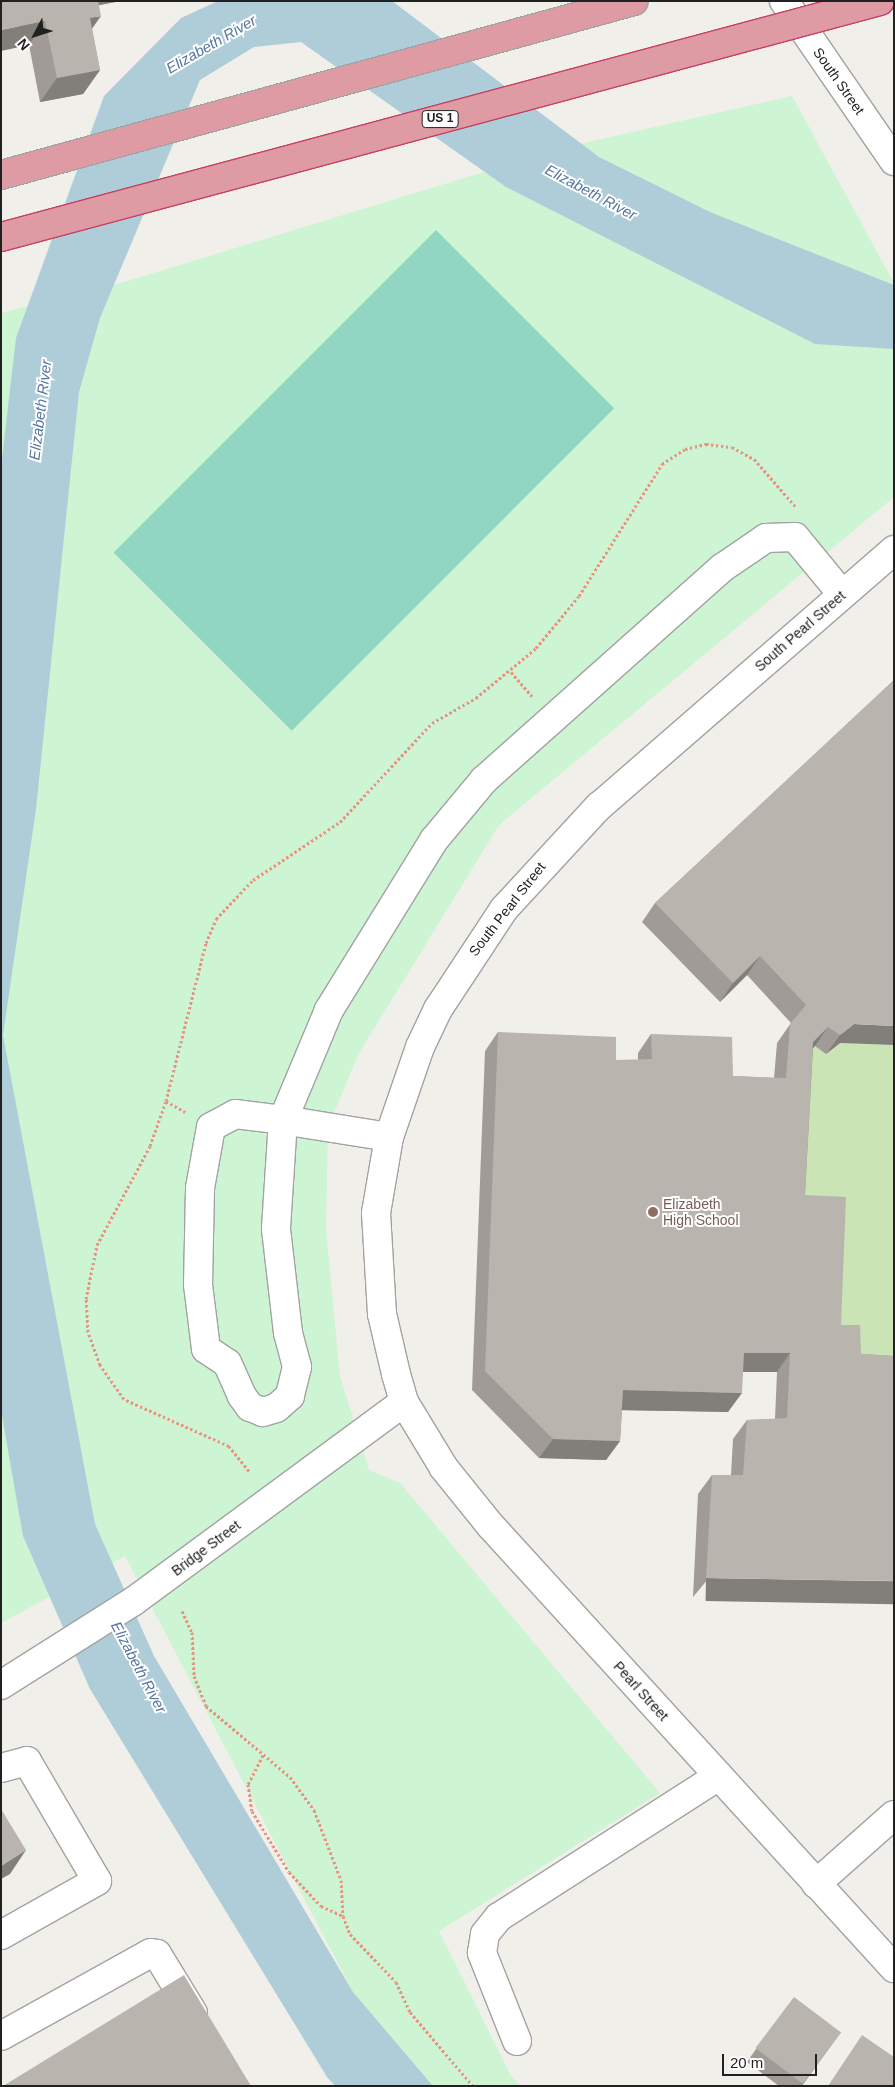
<!DOCTYPE html>
<html>
<head>
<meta charset="utf-8">
<style>
  body { margin:0 }
  #map { position:relative; width:895px; height:2087px; overflow:hidden; background:#f1efe9; font-family:Arial,sans-serif }
  div>[style] { position:absolute }
  [style*='--x'] { left:calc(var(--x)*1px); top:calc(var(--y)*1px); width:calc(var(--w)*1px); rotate:calc(var(--a)*1deg) }
  .grass>* { inset:0; background:#cae4b6 }
  .park>* { inset:0; background:#cdf4d3 }
  .pitch>* { inset:0; background:#91d6c0; transform-origin:0 0 }
  .water>* { inset:0; background:#afcdd9 }
  .path>* { height:3px; margin-top:-1.5px; transform-origin:0; background:repeating-linear-gradient(90deg,#ea9281 0 2.5px,transparent 0 5px) }
  .roads { filter:drop-shadow(1px 0 #a2a2a2) drop-shadow(-1px 0 #a2a2a2) drop-shadow(0 1px #a2a2a2) drop-shadow(0 -1px #a2a2a2) }
  .minor>* { height:28px; margin:-14px; padding:0 14px; transform-origin:14px; border-radius:14px; background:#fff }
  .highway>* { height:28px; margin:-14px; padding:0 14px; transform-origin:14px; border-radius:14px; background:#de9ba3 }
  .bridges { filter:drop-shadow(1px 0 #c73e64) drop-shadow(-1px 0 #c73e64) drop-shadow(0 1px #c73e64) drop-shadow(0 -1px #c73e64) }
  .highway-bridge>* { height:28px; margin:-14px; padding:0 14px; transform-origin:14px; border-radius:14px; background:#de9ba3 }
  .wall>* { inset:0; background:#a09b96 }
  .shaded-wall>* { inset:0; background:#827e7a; transform-origin:0 0 }
  .building>* { inset:0; background:#bab4af; transform-origin:0 0 }
  .dots>* { width:14px; height:14px; translate:-50% -50%; box-sizing:border-box; border:2px solid #fff; border-radius:50% }
  span { translate:-50% -50%; white-space:nowrap; text-align:center; line-height:1.15; -webkit-text-stroke:4px #fff; paint-order:stroke }
  .shield-label span { padding:1px 4px; background:#fff; border:1px solid; border-radius:4px; -webkit-text-stroke-width:0 }
  .shield-label { font-size:12px; color:#212121; font-weight:700 }
  .street-label { font-size:14px; color:#212121 }
  .education-label { font-size:14px; color:#785e54 }
  .left { translate:0 -50%; text-align:left }
  .water-label { font-size:15px; color:#5475a0; font-style:italic }
  .frame { position:absolute; inset:0; border:2px solid #212121; pointer-events:none }
  .north { position:absolute; left:10px; top:10px; width:50px; height:50px; -webkit-text-stroke:4px #fff; paint-order:stroke; rotate:230deg; font-size:14px; font-weight:700; line-height:20px; text-align:center; color:#212121 }
  .north::after { content:''; display:block; margin:auto; width:18px; height:22px; background:#212121; clip-path:polygon(50% 0,100% 100%,50% 72%,0 100%) }
  .scale { position:absolute; left:722px; top:2054px; width:95px; height:22px; box-sizing:border-box; border:2px solid #212121; border-top:0; padding-left:6px; font-size:15px; line-height:18px; white-space:nowrap; color:#212121; -webkit-text-stroke:4px #fff; paint-order:stroke }
</style>
</head>
<body>
<div id="map">
  <div class="grass">
    <i style="clip-path:polygon(840px 1043px,894px 1045px,894px 1375px,847px 1373px,792px 1214px,800px 1061px,815px 1046px,826px 1054px)"></i>
  </div>
  <div class="park">
    <i style="clip-path:polygon(792px 96px,894px 283px,894px 497px,499px 825px,359px 1053px,328px 1127px,326px 1230px,340px 1376px,369px 1470px,400px 1483px,660px 1793px,439px 1931px,511px 2076px,521px 2086px,433px 2086px,353px 1992px,125px 1556px,1px 1623px,1px 313px,121px 283px,566px 147px)"></i>
  </div>
  <div class="pitch">
    <i style="left:436px;top:230px;width:252px;height:456px;rotate:45deg"></i>
  </div>
  <div class="water">
    <i style="clip-path:polygon(218px 1px,392px 1px,599px 157px,710px 212px,894px 285px,894px 349px,815px 344px,506px 187px,301px 42px,254px 47px,200px 80px,100px 318px,79px 392px,36px 809px,3px 1035px,95px 1524px,154px 1656px,353px 1992px,433px 2086px,335px 2086px,327px 2077px,90px 1689px,23px 1536px,1px 1410px,1px 467px,16px 338px,104px 96px,181px 18px)"></i>
  </div>
  <div class="path">
    <i style="--x:511;--y:672;--w:32;--a:49"></i>
    <i style="--x:166;--y:1101;--w:22;--a:30"></i>
    <i style="--x:249;--y:1471;--w:32;--a:-129"></i>
    <i style="--x:229;--y:1446;--w:115;--a:-155.9"></i>
    <i style="--x:124;--y:1399;--w:42;--a:-125.2"></i>
    <i style="--x:100;--y:1365;--w:35;--a:-110"></i>
    <i style="--x:88;--y:1332;--w:33;--a:-93"></i>
    <i style="--x:86;--y:1299;--w:55;--a:-78.5"></i>
    <i style="--x:97;--y:1245;--w:112;--a:-61.8"></i>
    <i style="--x:150;--y:1146;--w:48;--a:-70.4"></i>
    <i style="--x:166;--y:1101;--w:163;--a:-75.8"></i>
    <i style="--x:206;--y:943;--w:26;--a:-67"></i>
    <i style="--x:216;--y:919;--w:54;--a:-46.5"></i>
    <i style="--x:253;--y:880;--w:105;--a:-33.7"></i>
    <i style="--x:340;--y:822;--w:135;--a:-47.1"></i>
    <i style="--x:432;--y:723;--w:51;--a:-29.6"></i>
    <i style="--x:476;--y:698;--w:78;--a:-39.8"></i>
    <i style="--x:536;--y:648;--w:67;--a:-50.4"></i>
    <i style="--x:579;--y:596;--w:156;--a:-57.8"></i>
    <i style="--x:662;--y:464;--w:27;--a:-33"></i>
    <i style="--x:685;--y:449;--w:22;--a:-13"></i>
    <i style="--x:706;--y:444;--w:26;--a:7"></i>
    <i style="--x:732;--y:447;--w:25;--a:29"></i>
    <i style="--x:754;--y:459;--w:64;--a:48.8"></i>
    <i style="--x:182;--y:1611;--w:23;--a:65"></i>
    <i style="--x:192;--y:1632;--w:44;--a:87.4"></i>
    <i style="--x:194;--y:1676;--w:32;--a:68"></i>
    <i style="--x:206;--y:1706;--w:110;--a:40.2"></i>
    <i style="--x:290;--y:1777;--w:41;--a:54"></i>
    <i style="--x:314;--y:1810;--w:75;--a:68.9"></i>
    <i style="--x:341;--y:1880;--w:36;--a:87"></i>
    <i style="--x:343;--y:1916;--w:19;--a:69"></i>
    <i style="--x:350;--y:1934;--w:66;--a:46.2"></i>
    <i style="--x:396;--y:1982;--w:33;--a:65"></i>
    <i style="--x:410;--y:2012;--w:97;--a:49.6"></i>
    <i style="--x:263;--y:1755;--w:33;--a:117"></i>
    <i style="--x:248;--y:1784;--w:27;--a:82"></i>
    <i style="--x:252;--y:1811;--w:71;--a:58.8"></i>
    <i style="--x:289;--y:1872;--w:47;--a:46.7"></i>
    <i style="--x:321;--y:1906;--w:24;--a:24"></i>
  </div>
  <div class="roads">
    <div class="minor">
      <i style="--x:784;--y:1;--w:194;--a:55.5"></i>
      <i style="--x:894;--y:550;--w:391;--a:139"></i>
      <i style="--x:599;--y:806;--w:140;--a:132.7"></i>
      <i style="--x:504;--y:909;--w:120;--a:123.4"></i>
      <i style="--x:438;--y:1009;--w:42;--a:115.3"></i>
      <i style="--x:420;--y:1047;--w:95;--a:109"></i>
      <i style="--x:389;--y:1137;--w:77;--a:99.7"></i>
      <i style="--x:376;--y:1213;--w:101;--a:86.6"></i>
      <i style="--x:382;--y:1314;--w:62;--a:76.9"></i>
      <i style="--x:396;--y:1374;--w:29;--a:74"></i>
      <i style="--x:404;--y:1402;--w:77;--a:58.8"></i>
      <i style="--x:444;--y:1468;--w:73;--a:51.1"></i>
      <i style="--x:490;--y:1525;--w:600;--a:47.64"></i>
      <i style="--x:235;--y:1114;--w:48;--a:7.1"></i>
      <i style="--x:283;--y:1120;--w:109;--a:93.7"></i>
      <i style="--x:276;--y:1229;--w:105;--a:83.4"></i>
      <i style="--x:288;--y:1333;--w:35;--a:75"></i>
      <i style="--x:297;--y:1367;--w:30;--a:104"></i>
      <i style="--x:290;--y:1396;--w:18;--a:139"></i>
      <i style="--x:276;--y:1408;--w:14;--a:163"></i>
      <i style="--x:263;--y:1412;--w:14;--a:-159"></i>
      <i style="--x:250;--y:1407;--w:14;--a:-126"></i>
      <i style="--x:242;--y:1396;--w:36;--a:-114"></i>
      <i style="--x:227;--y:1363;--w:25;--a:-146"></i>
      <i style="--x:206;--y:1349;--w:64;--a:-97.1"></i>
      <i style="--x:198;--y:1285;--w:97;--a:-88.8"></i>
      <i style="--x:200;--y:1188;--w:62;--a:-79.8"></i>
      <i style="--x:211;--y:1127;--w:27;--a:-28"></i>
      <i style="--x:389;--y:1137;--w:107;--a:-170.9"></i>
      <i style="--x:283;--y:1120;--w:119;--a:-67.3"></i>
      <i style="--x:329;--y:1010;--w:200;--a:-58.3"></i>
      <i style="--x:434;--y:840;--w:78;--a:-50.2"></i>
      <i style="--x:484;--y:780;--w:319;--a:-41.7"></i>
      <i style="--x:722;--y:568;--w:53;--a:-34.3"></i>
      <i style="--x:766;--y:538;--w:29;--a:-2"></i>
      <i style="--x:795;--y:537;--w:74;--a:50.5"></i>
      <i style="--x:1;--y:1685;--w:157;--a:-32.3"></i>
      <i style="--x:134;--y:1601;--w:335;--a:-36.4"></i>
      <i style="--x:1;--y:1768;--w:27;--a:-15"></i>
      <i style="--x:27;--y:1761;--w:139;--a:59.7"></i>
      <i style="--x:97;--y:1881;--w:110;--a:150.6"></i>
      <i style="--x:816;--y:1884;--w:104;--a:-41.5"></i>
      <i style="--x:1;--y:2036;--w:171;--a:-29"></i>
      <i style="--x:151;--y:1953;--w:6;--a:9"></i>
      <i style="--x:157;--y:1954;--w:69;--a:58.6"></i>
      <i style="--x:517;--y:2041;--w:95;--a:-111.7"></i>
      <i style="--x:482;--y:1953;--w:19;--a:-81"></i>
      <i style="--x:485;--y:1934;--w:22;--a:-51"></i>
      <i style="--x:499;--y:1917;--w:261;--a:-32.7"></i>
    </div>
    <div class="highway">
      <i style="--x:1;--y:175;--w:656;--a:-15.37"></i>
    </div>
  </div>
  <div class="bridges">
    <div class="highway-bridge">
      <i style="--x:1;--y:237;--w:910;--a:-15.03"></i>
    </div>
  </div>
  <div class="wall">
    <i style="clip-path:polygon(1px 1px,121px 1px,99px 5px,92px 29px,100px 70px,83px 94px,40px 102px,29px 45px)"></i>
    <i style="clip-path:polygon(894px 680px,840px 1043px,826px 1054px,815px 1046px,813px 1048px,805px 1195px,841px 1325px,861px 1354px,894px 1356px,693px 1597px,698px 1494px,712px 1475px,731px 1475px,733px 1439px,747px 1420px,775px 1419px,777px 1372px,743px 1372px,728px 1412px,622px 1410px,620px 1441px,606px 1460px,539px 1458px,472px 1390px,485px 1051px,498px 1032px,616px 1060px,638px 1060px,638px 1053px,651px 1034px,733px 1076px,774px 1078px,777px 1043px,791px 1023px,747px 975px,720px 1002px,642px 922px,655px 903px)"></i>
    <i style="clip-path:polygon(841px 2032px,802px 2086px,779px 2086px,747px 2062px,756px 2049px)"></i>
  </div>
  <div class="shaded-wall">
    <i style="clip-path:polygon(93px 1px,121px 1px,89px 7px)"></i>
    <i style="clip-path:polygon(101px 16px,84px 40px,90px 18px)"></i>
    <i style="clip-path:polygon(45px 21px,29px 45px,1px 51px,1px 30px)"></i>
    <i style="clip-path:polygon(100px 70px,83px 94px,40px 102px,57px 78px)"></i>
    <i style="clip-path:polygon(760px 956px,747px 975px,720px 1002px,733px 983px)"></i>
    <i style="clip-path:polygon(854px 1024px,894px 1026px,894px 1045px,840px 1043px,826px 1054px,840px 1035px)"></i>
    <i style="clip-path:polygon(828px 1027px,815px 1046px,800px 1061px,813px 1042px)"></i>
    <i style="clip-path:polygon(744px 1353px,790px 1353px,777px 1372px,730px 1372px)"></i>
    <i style="clip-path:polygon(623px 1390px,742px 1393px,728px 1412px,610px 1410px)"></i>
    <i style="clip-path:polygon(553px 1439px,620px 1441px,606px 1460px,539px 1458px)"></i>
    <i style="left:706px;top:1578px;width:188px;height:23px;rotate:1deg"></i>
    <i style="clip-path:polygon(26px 1850px,10px 1874px,1px 1879px,1px 1866px)"></i>
  </div>
  <div class="building">
    <i style="clip-path:polygon(1px 1px,98px 1px,101px 16px,90px 18px,100px 70px,57px 78px,45px 21px,1px 30px)"></i>
    <i style="clip-path:polygon(894px 680px,894px 1026px,854px 1024px,840px 1035px,828px 1027px,813px 1042px,805px 1195px,846px 1197px,841px 1325px,860px 1325px,861px 1354px,894px 1356px,894px 1581px,706px 1578px,712px 1475px,743px 1475px,747px 1420px,787px 1418px,790px 1353px,744px 1353px,742px 1393px,623px 1390px,620px 1441px,553px 1439px,485px 1371px,498px 1032px,616px 1037px,616px 1060px,652px 1059px,651px 1034px,732px 1037px,733px 1076px,786px 1078px,790px 1024px,806px 1005px,760px 956px,733px 983px,655px 903px)"></i>
    <i style="clip-path:polygon(1px 1809px,26px 1850px,1px 1866px)"></i>
    <i style="clip-path:polygon(184px 1975px,251px 2086px,3px 2086px)"></i>
    <i style="left:794px;top:1997px;width:59px;height:64px;rotate:37deg"></i>
    <i style="clip-path:polygon(862px 2035px,894px 2057px,894px 2086px,828px 2086px)"></i>
  </div>
  <div class="dots">
    <i style="left:653px;top:1212px;background:#8d6e63"></i>
  </div>
  <div class="shield-label">
    <span style="left:440px;top:119px">US 1</span>
  </div>
  <div class="street-label">
    <span style="left:839px;top:81px;rotate:55deg">South Street</span>
    <span style="left:800px;top:631px;rotate:-41deg">South Pearl Street</span>
    <span style="left:507px;top:909px;rotate:-52deg">South Pearl Street</span>
    <span style="left:206px;top:1548px;rotate:-37deg">Bridge Street</span>
    <span style="left:641px;top:1691px;rotate:48deg">Pearl Street</span>
  </div>
  <div class="education-label">
    <span class="left" style="left:663px;top:1212px">Elizabeth<br>High School</span>
  </div>
  <div class="water-label">
    <span style="left:211px;top:44px;rotate:-30deg">Elizabeth River</span>
    <span style="left:591px;top:192px;rotate:28deg">Elizabeth River</span>
    <span style="left:40px;top:410px;rotate:-83deg">Elizabeth River</span>
    <span style="left:139px;top:1667px;rotate:62deg">Elizabeth River</span>
  </div>
  <div class="frame"></div>
  <div class="north">N</div>
  <div class="scale">20 m</div>
</div>
</body>
</html>
